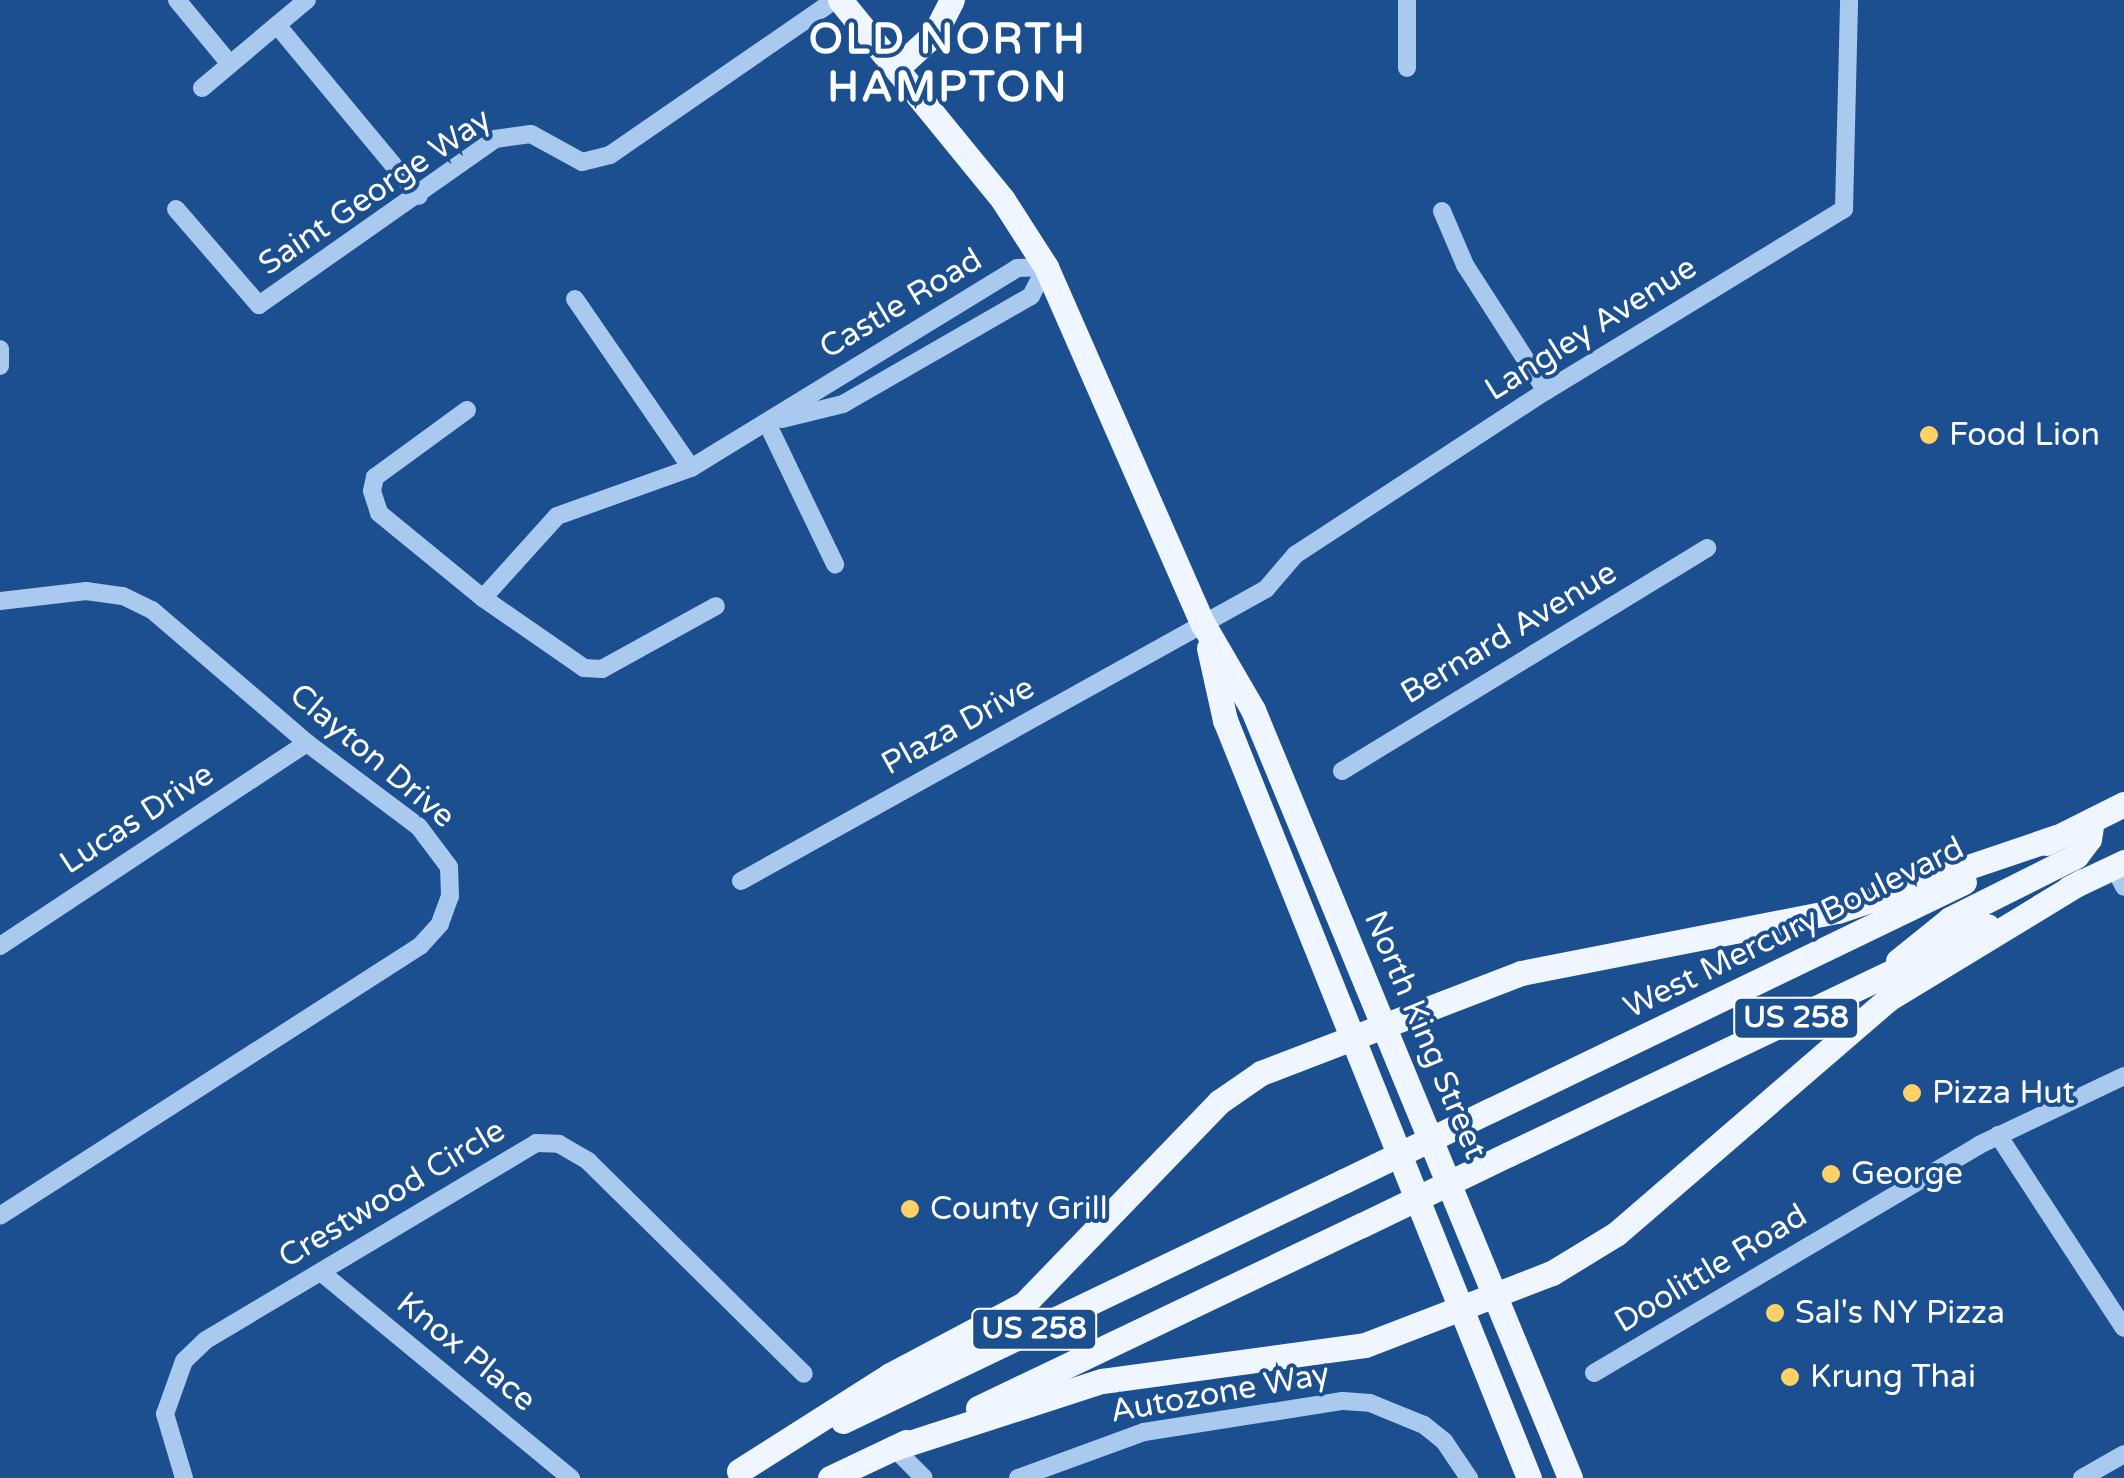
<!DOCTYPE html>
<html>
<head>
<meta charset="utf-8">
<style>
  body { margin:0 }
  #map { position:relative; width:2124px; height:1478px; overflow:hidden; background:#1b4f8f; font-family:"Varela Round",sans-serif }
  div>[style] { position:absolute }
  [style*='--x'] { left:calc(var(--x)*1px); top:calc(var(--y)*1px); width:calc(var(--w)*1px); rotate:calc(var(--a)*1deg) }
  .minor>* { height:18px; margin:-9px; padding:0 9px; transform-origin:9px; border-radius:9px; background:#a9c9ee }
  .major>* { height:25px; margin:-12.5px; padding:0 12.5px; transform-origin:12.5px; border-radius:12.5px; background:#f0f6ff }
  .major-bridge>* { height:25px; margin:-12.5px; padding:0 12.5px; transform-origin:12.5px; border-radius:12.5px; background:#f0f6ff }
  .dots>* { width:28px; height:28px; translate:-50% -50%; box-sizing:border-box; border:5px solid #1b4f8f; border-radius:50% }
  span { translate:-50% -50%; white-space:nowrap; text-align:center; line-height:1.15; -webkit-text-stroke:8px #1b4f8f; paint-order:stroke }
  .shield-label span { padding:2px 8px; background:#1b4f8f; border:2px solid; border-radius:8px; -webkit-text-stroke-width:0 }
  .shield-label { font-size:30px; color:#fff; font-weight:700 }
  .street-label { font-size:32px; color:#fff }
  .poi-label { font-size:32px; color:#fff }
  .left { translate:0 -50%; text-align:left }
  .district-label { font-size:42px; color:#fff; font-weight:700; letter-spacing:2.5px }
</style>
</head>
<body>
<div id="map">
  <div class="minor">
    <i style="--x:177;--y:0;--w:83;--a:50.4"></i>
    <i style="--x:277;--y:25;--w:222;--a:50.3"></i>
    <i style="--x:1407;--y:68;--w:68;--a:-90"></i>
    <i style="--x:202;--y:88;--w:137;--a:-40"></i>
    <i style="--x:176;--y:209;--w:127;--a:49.2"></i>
    <i style="--x:259;--y:305;--w:289;--a:-35.1"></i>
    <i style="--x:495;--y:139;--w:36;--a:-8"></i>
    <i style="--x:531;--y:134;--w:58;--a:28.8"></i>
    <i style="--x:582;--y:162;--w:29;--a:-14"></i>
    <i style="--x:610;--y:155;--w:273;--a:-34.6"></i>
    <i style="--x:1442;--y:211;--w:59;--a:66.9"></i>
    <i style="--x:1465;--y:265;--w:150;--a:57.3"></i>
    <i style="--x:575;--y:299;--w:205;--a:55.5"></i>
    <i style="--x:0;--y:349;--w:17;--a:90"></i>
    <i style="--x:467;--y:410;--w:114;--a:143.9"></i>
    <i style="--x:375;--y:477;--w:14;--a:102"></i>
    <i style="--x:372;--y:491;--w:23;--a:72"></i>
    <i style="--x:379;--y:513;--w:134;--a:39.3"></i>
    <i style="--x:483;--y:598;--w:123;--a:34.7"></i>
    <i style="--x:584;--y:668;--w:18;--a:3"></i>
    <i style="--x:602;--y:669;--w:130;--a:-28.9"></i>
    <i style="--x:782;--y:419;--w:63;--a:-13.8"></i>
    <i style="--x:843;--y:404;--w:217;--a:-29.9"></i>
    <i style="--x:1031;--y:296;--w:33;--a:-63"></i>
    <i style="--x:767;--y:423;--w:157;--a:64.3"></i>
    <i style="--x:483;--y:598;--w:110;--a:-47.9"></i>
    <i style="--x:557;--y:516;--w:142;--a:-19.7"></i>
    <i style="--x:691;--y:468;--w:382;--a:-31.5"></i>
    <i style="--x:1017;--y:268;--w:29;--a:-2"></i>
    <i style="--x:0;--y:601;--w:87;--a:-6.6"></i>
    <i style="--x:86;--y:591;--w:37;--a:8"></i>
    <i style="--x:123;--y:596;--w:32;--a:26"></i>
    <i style="--x:152;--y:610;--w:204;--a:40.6"></i>
    <i style="--x:307;--y:743;--w:140;--a:36.9"></i>
    <i style="--x:419;--y:827;--w:50;--a:53.1"></i>
    <i style="--x:449;--y:867;--w:29;--a:88"></i>
    <i style="--x:450;--y:896;--w:30;--a:110"></i>
    <i style="--x:440;--y:924;--w:30;--a:132"></i>
    <i style="--x:420;--y:946;--w:499;--a:147.3"></i>
    <i style="--x:1342;--y:771;--w:428;--a:-31.4"></i>
    <i style="--x:2114;--y:867;--w:22;--a:63"></i>
    <i style="--x:741;--y:881;--w:601;--a:-29.08"></i>
    <i style="--x:1266;--y:589;--w:45;--a:-49.5"></i>
    <i style="--x:1295;--y:555;--w:300;--a:-33.2"></i>
    <i style="--x:1546;--y:391;--w:349;--a:-31.4"></i>
    <i style="--x:1844;--y:209;--w:209;--a:-88.6"></i>
    <i style="--x:0;--y:946;--w:368;--a:-33.5"></i>
    <i style="--x:1998;--y:1135;--w:230;--a:56.9"></i>
    <i style="--x:322;--y:1273;--w:323;--a:39.5"></i>
    <i style="--x:1594;--y:1373;--w:447;--a:-30.6"></i>
    <i style="--x:1979;--y:1145;--w:161;--a:-25.4"></i>
    <i style="--x:894;--y:1448;--w:42;--a:45"></i>
    <i style="--x:184;--y:1478;--w:67;--a:-106.5"></i>
    <i style="--x:165;--y:1414;--w:56;--a:-70.3"></i>
    <i style="--x:184;--y:1361;--w:30;--a:-44"></i>
    <i style="--x:206;--y:1340;--w:384;--a:-30.8"></i>
    <i style="--x:536;--y:1143;--w:23;--a:2"></i>
    <i style="--x:559;--y:1144;--w:34;--a:30"></i>
    <i style="--x:588;--y:1161;--w:303;--a:44.6"></i>
    <i style="--x:1018;--y:1478;--w:134;--a:-20.1"></i>
    <i style="--x:1144;--y:1432;--w:201;--a:-8.9"></i>
    <i style="--x:1343;--y:1401;--w:27;--a:4"></i>
    <i style="--x:1370;--y:1403;--w:58;--a:22.2"></i>
    <i style="--x:1424;--y:1425;--w:26;--a:39"></i>
    <i style="--x:1444;--y:1441;--w:45;--a:56"></i>
    <i style="--x:2082;--y:1478;--w:48;--a:-29.7"></i>
  </div>
  <div class="major">
    <i style="--x:840;--y:0;--w:258;--a:50.8"></i>
    <i style="--x:1003;--y:200;--w:80;--a:57.3"></i>
    <i style="--x:1046;--y:267;--w:390;--a:66.3"></i>
    <i style="--x:1203;--y:624;--w:99;--a:59.8"></i>
    <i style="--x:1253;--y:710;--w:831;--a:67.57"></i>
    <i style="--x:897;--y:68;--w:52;--a:-42.6"></i>
    <i style="--x:935;--y:33;--w:37;--a:-63"></i>
    <i style="--x:1209;--y:648;--w:74;--a:77.5"></i>
    <i style="--x:1225;--y:720;--w:817;--a:68.15"></i>
    <i style="--x:2046;--y:843;--w:87;--a:-26.6"></i>
    <i style="--x:2069;--y:888;--w:61;--a:-25.3"></i>
    <i style="--x:1898;--y:961;--w:67;--a:-38.9"></i>
    <i style="--x:1950;--y:919;--w:141;--a:-26.6"></i>
    <i style="--x:2076;--y:856;--w:21;--a:-53"></i>
    <i style="--x:2089;--y:839;--w:19;--a:-81"></i>
    <i style="--x:1491;--y:1110;--w:525;--a:-25.74"></i>
    <i style="--x:1509;--y:1154;--w:530;--a:-25.45"></i>
    <i style="--x:978;--y:1408;--w:425;--a:-25.5"></i>
    <i style="--x:843;--y:1421;--w:556;--a:-25.6"></i>
    <i style="--x:894;--y:1448;--w:219;--a:-17.9"></i>
    <i style="--x:1102;--y:1381;--w:265;--a:-7.8"></i>
    <i style="--x:1365;--y:1345;--w:200;--a:-21.1"></i>
    <i style="--x:1552;--y:1273;--w:75;--a:-31.4"></i>
    <i style="--x:1616;--y:1234;--w:359;--a:-40.8"></i>
    <i style="--x:1888;--y:999;--w:227;--a:-31.3"></i>
    <i style="--x:739;--y:1471;--w:179;--a:-32.4"></i>
    <i style="--x:890;--y:1375;--w:152;--a:-27.9"></i>
    <i style="--x:1024;--y:1304;--w:281;--a:-46"></i>
    <i style="--x:1219;--y:1102;--w:51;--a:-34.6"></i>
    <i style="--x:1261;--y:1073;--w:279;--a:-21"></i>
    <i style="--x:1521;--y:973;--w:323;--a:-11.1"></i>
    <i style="--x:1838;--y:911;--w:231;--a:-18.7"></i>
    <i style="--x:830;--y:1478;--w:84;--a:-25.3"></i>
  </div>
  <div class="major-bridge">
    <i style="--x:1344;--y:1181;--w:163;--a:-25.8"></i>
    <i style="--x:1362;--y:1225;--w:163;--a:-25.8"></i>
  </div>
  <div class="dots">
    <i style="left:1929px;top:435px;background:#ffd166"></i>
    <i style="left:1912px;top:1093px;background:#ffd166"></i>
    <i style="left:1831px;top:1174px;background:#ffd166"></i>
    <i style="left:910px;top:1209px;background:#ffd166"></i>
    <i style="left:1775px;top:1313px;background:#ffd166"></i>
    <i style="left:1790px;top:1377px;background:#ffd166"></i>
  </div>
  <div class="shield-label">
    <span style="left:1796px;top:1018px">US 258</span>
    <span style="left:1034px;top:1329px">US 258</span>
  </div>
  <div class="street-label">
    <span style="left:375px;top:192px;rotate:-34deg">Saint George Way</span>
    <span style="left:901px;top:304px;rotate:-31deg">Castle Road</span>
    <span style="left:1591px;top:329px;rotate:-32deg">Langley Avenue</span>
    <span style="left:1509px;top:633px;rotate:-31deg">Bernard Avenue</span>
    <span style="left:958px;top:726px;rotate:-29deg">Plaza Drive</span>
    <span style="left:372px;top:756px;rotate:40deg">Clayton Drive</span>
    <span style="left:137px;top:819px;rotate:-33deg">Lucas Drive</span>
    <span style="left:1794px;top:928px;rotate:-26deg">West Mercury Boulevard</span>
    <span style="left:1425px;top:1035px;rotate:67deg">North King Street</span>
    <span style="left:392px;top:1194px;rotate:-31deg">Crestwood Circle</span>
    <span style="left:1711px;top:1269px;rotate:-31deg">Doolittle Road</span>
    <span style="left:466px;top:1352px;rotate:39deg">Knox Place</span>
    <span style="left:1220px;top:1393px;rotate:-10deg">Autozone Way</span>
  </div>
  <div class="poi-label">
    <span class="left" style="left:1949px;top:435px">Food Lion</span>
    <span class="left" style="left:1932px;top:1093px">Pizza Hut</span>
    <span class="left" style="left:1851px;top:1174px">George</span>
    <span class="left" style="left:930px;top:1209px">County Grill</span>
    <span class="left" style="left:1795px;top:1313px">Sal's NY Pizza</span>
    <span class="left" style="left:1810px;top:1377px">Krung Thai</span>
  </div>
  <div class="district-label">
    <span style="left:948px;top:64px">OLD NORTH<br>HAMPTON</span>
  </div>
</div>
</body>
</html>
